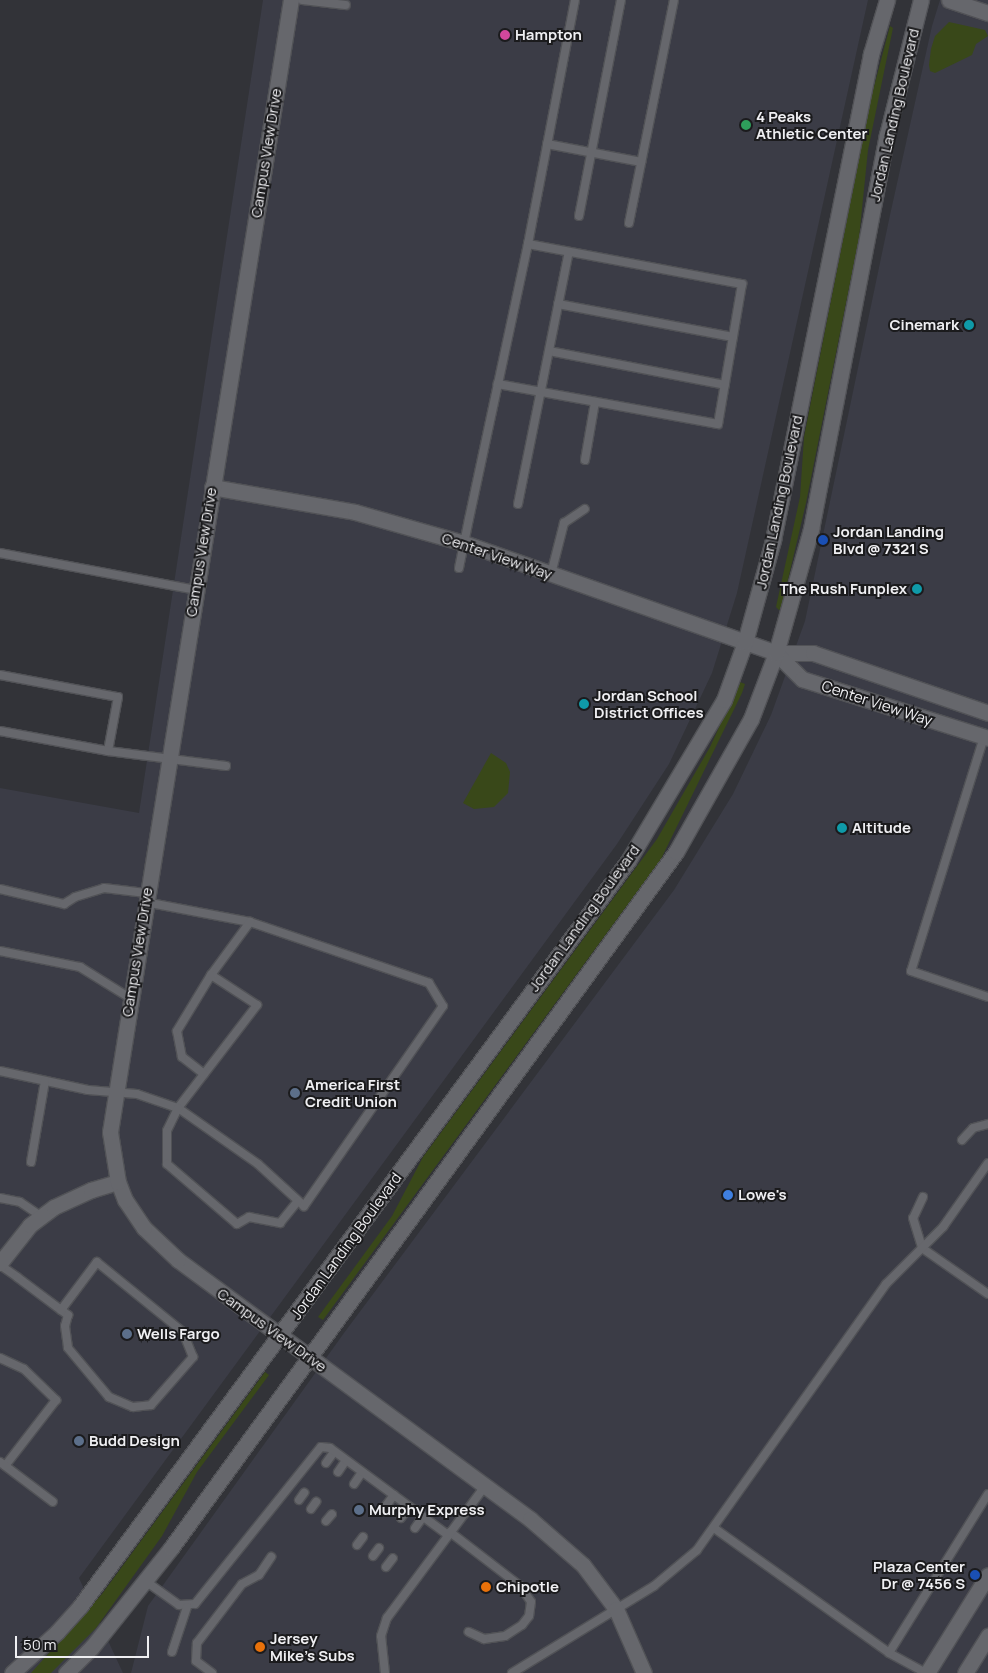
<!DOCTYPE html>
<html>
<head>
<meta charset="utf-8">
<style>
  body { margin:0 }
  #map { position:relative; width:988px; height:1673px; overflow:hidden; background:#323338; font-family:Manrope,sans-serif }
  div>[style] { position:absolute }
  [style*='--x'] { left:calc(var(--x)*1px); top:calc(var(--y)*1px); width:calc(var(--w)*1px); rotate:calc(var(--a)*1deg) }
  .built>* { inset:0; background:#3b3c46 }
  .green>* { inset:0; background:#394819 }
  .roads { filter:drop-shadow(1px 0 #515256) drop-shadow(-1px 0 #515256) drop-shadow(0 1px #515256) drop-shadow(0 -1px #515256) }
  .lane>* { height:8px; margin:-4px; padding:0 4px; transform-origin:4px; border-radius:4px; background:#66676c }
  .street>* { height:15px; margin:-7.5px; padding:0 7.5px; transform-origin:7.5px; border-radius:7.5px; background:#66676c }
  .secondary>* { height:15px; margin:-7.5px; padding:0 7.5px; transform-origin:7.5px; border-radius:7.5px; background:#66676c }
  .dots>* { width:14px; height:14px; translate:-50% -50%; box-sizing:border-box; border:2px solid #1b1b1d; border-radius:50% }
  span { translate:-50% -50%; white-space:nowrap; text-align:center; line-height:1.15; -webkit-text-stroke:4px #1b1b1d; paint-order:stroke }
  .poi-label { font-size:15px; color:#efeff2; font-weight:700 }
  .left { translate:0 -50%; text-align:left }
  .right { translate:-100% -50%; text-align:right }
  .street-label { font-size:15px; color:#efeff2 }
  .scale { position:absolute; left:15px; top:1636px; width:134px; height:22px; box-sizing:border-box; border:2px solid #efeff2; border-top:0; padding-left:6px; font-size:15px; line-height:18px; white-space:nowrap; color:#efeff2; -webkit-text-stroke:4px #1b1b1d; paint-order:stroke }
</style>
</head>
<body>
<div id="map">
  <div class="built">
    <i style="clip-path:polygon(263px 0,868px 0,737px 593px,712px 673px,669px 764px,617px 844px,79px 1578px,123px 1673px,0 1673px,0 788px,139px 813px)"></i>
    <i style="clip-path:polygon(940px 0,988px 0,988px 1673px,131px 1673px,148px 1606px,344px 1333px,674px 890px,733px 794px,771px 715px,805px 621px,890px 215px,932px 26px)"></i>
  </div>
  <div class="green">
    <i style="clip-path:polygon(949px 22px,985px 30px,988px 36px,976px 44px,972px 55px,935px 73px,930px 71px,929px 65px,931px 49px,935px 36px)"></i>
    <i style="clip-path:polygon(890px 26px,893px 28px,868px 150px,859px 238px,806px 503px,781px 609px,779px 610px,776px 607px,800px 497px,804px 437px,871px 98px)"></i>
    <i style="clip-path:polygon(740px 682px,745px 684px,742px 693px,661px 859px,323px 1320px,318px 1317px,392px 1216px,423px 1157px,657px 839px,710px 747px)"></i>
    <i style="clip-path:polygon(491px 753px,506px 763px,510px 772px,508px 793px,494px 807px,474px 809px,463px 803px)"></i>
    <i style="clip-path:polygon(265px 1372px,269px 1375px,197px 1472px,162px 1536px,96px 1628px,51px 1673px,31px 1673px,102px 1594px)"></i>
  </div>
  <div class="roads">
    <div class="lane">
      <i style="--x:302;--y:0;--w:44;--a:6.5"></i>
      <i style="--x:547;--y:144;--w:96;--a:10.8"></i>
      <i style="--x:579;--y:216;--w:220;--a:-79"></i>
      <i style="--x:629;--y:223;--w:227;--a:-78.6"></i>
      <i style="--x:528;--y:244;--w:248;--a:-79.1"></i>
      <i style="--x:558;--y:304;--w:178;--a:10.7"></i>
      <i style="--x:549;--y:351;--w:179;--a:10.9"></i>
      <i style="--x:585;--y:460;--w:59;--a:-80.2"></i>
      <i style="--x:518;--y:504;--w:257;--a:-78.6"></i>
      <i style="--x:0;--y:553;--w:199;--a:10.7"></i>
      <i style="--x:459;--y:568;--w:50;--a:-78.5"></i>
      <i style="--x:469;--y:519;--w:138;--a:-77.9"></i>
      <i style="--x:498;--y:384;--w:143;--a:-77.9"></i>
      <i style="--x:528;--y:244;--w:218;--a:10.6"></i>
      <i style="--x:742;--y:284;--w:142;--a:99.7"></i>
      <i style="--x:718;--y:424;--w:224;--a:-169.7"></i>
      <i style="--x:551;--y:574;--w:53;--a:-75.7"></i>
      <i style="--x:564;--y:523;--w:25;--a:-34"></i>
      <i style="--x:0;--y:675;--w:120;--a:10.6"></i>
      <i style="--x:118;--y:697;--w:55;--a:100.5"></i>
      <i style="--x:108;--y:751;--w:119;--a:7.2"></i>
      <i style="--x:0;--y:731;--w:110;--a:10.5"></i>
      <i style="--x:984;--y:737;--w:245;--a:107.3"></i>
      <i style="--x:911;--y:971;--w:81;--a:18.7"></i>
      <i style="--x:0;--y:889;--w:66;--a:13.2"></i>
      <i style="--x:64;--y:904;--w:13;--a:-32"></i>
      <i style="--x:75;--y:897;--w:30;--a:-17"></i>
      <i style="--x:104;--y:888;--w:42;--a:6.8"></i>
      <i style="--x:145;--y:902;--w:107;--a:10.8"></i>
      <i style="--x:250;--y:922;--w:189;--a:18.8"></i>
      <i style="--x:429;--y:983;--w:27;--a:59"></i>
      <i style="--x:443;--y:1006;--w:244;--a:124.8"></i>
      <i style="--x:304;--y:1206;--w:62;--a:-137.6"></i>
      <i style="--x:258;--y:1164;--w:98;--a:-145"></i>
      <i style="--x:178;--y:1108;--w:130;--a:-52.5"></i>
      <i style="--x:257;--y:1005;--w:55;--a:-146.9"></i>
      <i style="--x:211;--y:975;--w:66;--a:-53.7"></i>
      <i style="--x:0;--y:951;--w:82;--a:11.3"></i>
      <i style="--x:80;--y:967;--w:59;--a:31.8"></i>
      <i style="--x:0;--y:1071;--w:90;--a:12.2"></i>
      <i style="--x:88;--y:1090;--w:49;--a:4.7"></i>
      <i style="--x:137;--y:1094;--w:43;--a:18.9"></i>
      <i style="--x:178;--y:1108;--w:25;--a:116"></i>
      <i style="--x:167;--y:1131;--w:33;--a:90"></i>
      <i style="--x:167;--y:1164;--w:92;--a:40.6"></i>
      <i style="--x:237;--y:1224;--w:14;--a:-30"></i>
      <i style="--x:249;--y:1217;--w:32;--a:11"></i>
      <i style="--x:280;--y:1223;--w:28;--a:-51"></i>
      <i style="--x:204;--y:1074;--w:28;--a:-142"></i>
      <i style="--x:182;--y:1057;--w:26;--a:-101"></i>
      <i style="--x:177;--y:1031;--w:66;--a:-58.7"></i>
      <i style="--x:962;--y:1140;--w:16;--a:-47"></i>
      <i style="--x:973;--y:1128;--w:16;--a:-15"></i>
      <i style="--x:31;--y:1162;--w:82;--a:-80.2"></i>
      <i style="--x:923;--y:1197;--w:23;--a:115"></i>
      <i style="--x:913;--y:1218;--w:31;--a:73"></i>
      <i style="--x:922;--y:1248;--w:80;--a:34.9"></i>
      <i style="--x:0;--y:1198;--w:20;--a:11"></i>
      <i style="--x:20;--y:1202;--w:25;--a:34"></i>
      <i style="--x:0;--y:1265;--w:21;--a:35"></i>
      <i style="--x:17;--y:1277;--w:55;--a:36.9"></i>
      <i style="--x:61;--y:1310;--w:9;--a:36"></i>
      <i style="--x:68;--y:1315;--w:11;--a:105"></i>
      <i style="--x:65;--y:1326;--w:22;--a:82"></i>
      <i style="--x:68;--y:1348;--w:64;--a:50.1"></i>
      <i style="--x:109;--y:1397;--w:26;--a:23"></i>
      <i style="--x:133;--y:1407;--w:18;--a:-6"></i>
      <i style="--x:151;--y:1405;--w:64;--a:-48.8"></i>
      <i style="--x:193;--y:1357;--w:27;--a:-112"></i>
      <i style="--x:183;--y:1332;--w:111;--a:-140.9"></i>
      <i style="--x:97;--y:1262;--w:60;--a:126.9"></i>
      <i style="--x:0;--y:1358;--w:26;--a:25"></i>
      <i style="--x:24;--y:1369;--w:45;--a:44.1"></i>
      <i style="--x:56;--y:1400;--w:83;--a:127.7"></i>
      <i style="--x:0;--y:1462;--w:66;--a:37"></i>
      <i style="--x:326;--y:1463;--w:14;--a:-54"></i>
      <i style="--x:338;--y:1472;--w:14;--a:-56"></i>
      <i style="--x:354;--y:1484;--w:14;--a:-56"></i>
      <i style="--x:299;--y:1500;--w:9;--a:-54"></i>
      <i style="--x:385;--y:1507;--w:15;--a:-53"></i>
      <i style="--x:311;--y:1509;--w:9;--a:-54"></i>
      <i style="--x:401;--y:1518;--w:14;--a:-54"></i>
      <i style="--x:326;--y:1521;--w:9;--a:-49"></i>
      <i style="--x:415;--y:1528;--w:14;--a:-54"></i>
      <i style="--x:714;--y:1528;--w:215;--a:35.5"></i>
      <i style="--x:889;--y:1653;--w:42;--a:28.4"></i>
      <i style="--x:450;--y:1532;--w:88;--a:37.6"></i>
      <i style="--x:520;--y:1586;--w:19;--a:55"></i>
      <i style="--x:531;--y:1602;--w:14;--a:98"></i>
      <i style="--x:529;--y:1616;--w:11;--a:128"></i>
      <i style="--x:522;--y:1625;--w:20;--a:147"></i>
      <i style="--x:505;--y:1636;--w:21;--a:172"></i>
      <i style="--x:484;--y:1639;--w:17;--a:-155"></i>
      <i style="--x:357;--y:1545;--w:10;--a:-53"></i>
      <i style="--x:373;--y:1556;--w:10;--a:-53"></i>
      <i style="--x:386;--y:1567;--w:11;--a:-52"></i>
      <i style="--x:144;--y:1580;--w:43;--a:35.5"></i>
      <i style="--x:179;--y:1605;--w:16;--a:-4"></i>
      <i style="--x:195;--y:1604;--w:201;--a:-51.3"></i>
      <i style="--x:321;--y:1447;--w:9;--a:6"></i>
      <i style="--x:330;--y:1448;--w:147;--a:36.4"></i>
      <i style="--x:172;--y:1652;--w:47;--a:-71.6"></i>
      <i style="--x:889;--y:1653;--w:187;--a:-58.1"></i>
      <i style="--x:212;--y:1673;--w:20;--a:-143"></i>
      <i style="--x:196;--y:1661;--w:18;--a:-87"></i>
      <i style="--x:197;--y:1643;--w:74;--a:-52.7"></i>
      <i style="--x:242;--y:1584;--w:19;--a:-28"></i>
      <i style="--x:259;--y:1575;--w:22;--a:-56"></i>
      <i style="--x:385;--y:1673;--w:37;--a:-96"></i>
      <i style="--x:381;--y:1636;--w:19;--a:-72"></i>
      <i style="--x:387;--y:1618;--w:164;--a:-53.4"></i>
      <i style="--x:512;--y:1673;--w:167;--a:-31.5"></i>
      <i style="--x:654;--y:1586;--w:56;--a:-39.9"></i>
      <i style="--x:697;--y:1550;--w:326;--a:-54.6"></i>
      <i style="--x:886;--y:1284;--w:81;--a:-45"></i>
      <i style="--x:943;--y:1227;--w:78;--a:-54.9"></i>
    </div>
    <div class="street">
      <i style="--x:949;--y:0;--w:41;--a:18.4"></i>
      <i style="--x:212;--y:487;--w:145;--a:9.9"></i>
      <i style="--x:355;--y:512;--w:113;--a:15.9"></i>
      <i style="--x:464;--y:543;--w:331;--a:19.4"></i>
      <i style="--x:776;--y:653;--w:37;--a:0"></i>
      <i style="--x:813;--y:653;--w:185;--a:18.9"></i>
      <i style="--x:776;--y:653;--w:37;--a:45"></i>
      <i style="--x:802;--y:679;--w:195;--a:17.6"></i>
      <i style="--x:0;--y:1263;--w:48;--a:-51.7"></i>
      <i style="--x:30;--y:1225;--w:30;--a:-37"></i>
      <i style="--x:54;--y:1207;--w:41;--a:-24.7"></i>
      <i style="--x:91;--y:1190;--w:28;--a:-17"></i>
      <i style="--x:281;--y:1336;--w:128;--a:-143.6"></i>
      <i style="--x:178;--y:1260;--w:47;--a:-136.7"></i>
      <i style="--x:144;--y:1228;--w:34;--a:-124"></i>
      <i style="--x:125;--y:1200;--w:19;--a:-111"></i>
      <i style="--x:118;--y:1182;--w:51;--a:-99.1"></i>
      <i style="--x:110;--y:1132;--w:1146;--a:-80.92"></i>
    </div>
    <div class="secondary">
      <i style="--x:281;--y:1336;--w:309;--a:36.3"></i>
      <i style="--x:530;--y:1519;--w:70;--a:41"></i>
      <i style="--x:583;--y:1565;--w:55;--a:53.1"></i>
      <i style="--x:616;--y:1609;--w:70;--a:66.4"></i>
      <i style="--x:12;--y:1673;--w:61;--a:-42.3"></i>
      <i style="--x:57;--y:1632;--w:36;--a:-48"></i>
      <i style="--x:81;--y:1605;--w:923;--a:-53.68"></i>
      <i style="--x:628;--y:861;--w:187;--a:-59.2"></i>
      <i style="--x:724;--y:700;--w:62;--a:-70.1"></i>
      <i style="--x:745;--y:642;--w:106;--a:-74.6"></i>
      <i style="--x:773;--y:540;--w:496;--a:-78.6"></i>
      <i style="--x:871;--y:54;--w:56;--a:-73.5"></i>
      <i style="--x:66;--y:1673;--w:37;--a:-45"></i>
      <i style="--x:92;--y:1647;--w:127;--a:-51.4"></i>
      <i style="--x:171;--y:1548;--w:860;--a:-54.04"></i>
      <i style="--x:676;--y:852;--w:153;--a:-60.6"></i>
      <i style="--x:751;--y:719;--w:71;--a:-69.3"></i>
      <i style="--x:776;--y:653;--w:129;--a:-74.2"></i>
      <i style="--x:811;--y:529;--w:401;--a:-79.1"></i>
      <i style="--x:887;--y:135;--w:139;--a:-75.9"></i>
      <i style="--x:927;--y:1673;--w:115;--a:-58.1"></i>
      <i style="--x:965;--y:1673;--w:44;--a:-58.1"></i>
    </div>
  </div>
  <div class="dots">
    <i style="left:505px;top:35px;background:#d1479c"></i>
    <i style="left:746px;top:125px;background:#2e9e5b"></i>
    <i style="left:969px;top:325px;background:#0f9aa8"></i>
    <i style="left:823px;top:540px;background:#1a4fb4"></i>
    <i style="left:917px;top:589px;background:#0f9aa8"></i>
    <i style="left:584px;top:704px;background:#0f9aa8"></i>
    <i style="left:842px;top:828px;background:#0f9aa8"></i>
    <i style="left:295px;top:1093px;background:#5c6f8a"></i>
    <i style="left:728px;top:1195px;background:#3f7fe0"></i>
    <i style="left:127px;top:1334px;background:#5c6f8a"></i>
    <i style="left:79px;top:1441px;background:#5c6f8a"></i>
    <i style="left:359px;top:1510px;background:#5c6f8a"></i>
    <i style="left:975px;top:1575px;background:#1a4fb4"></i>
    <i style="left:486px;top:1587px;background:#e8710a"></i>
    <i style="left:260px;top:1647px;background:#e8710a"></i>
  </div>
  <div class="poi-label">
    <span class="left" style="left:515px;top:35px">Hampton</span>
    <span class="left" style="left:756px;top:125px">4 Peaks<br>Athletic Center</span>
    <span class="right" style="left:959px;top:325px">Cinemark</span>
    <span class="left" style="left:833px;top:540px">Jordan Landing<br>Blvd @ 7321 S</span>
    <span class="right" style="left:907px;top:589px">The Rush Funplex</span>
    <span class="left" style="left:594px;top:704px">Jordan School<br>District Offices</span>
    <span class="left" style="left:852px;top:828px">Altitude</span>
    <span class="left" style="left:305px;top:1093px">America First<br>Credit Union</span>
    <span class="left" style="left:738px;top:1195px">Lowe's</span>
    <span class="left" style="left:137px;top:1334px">Wells Fargo</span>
    <span class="left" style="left:89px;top:1441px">Budd Design</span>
    <span class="left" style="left:369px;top:1510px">Murphy Express</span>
    <span class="right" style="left:965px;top:1575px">Plaza Center<br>Dr @ 7456 S</span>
    <span class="left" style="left:496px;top:1587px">Chipotle</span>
    <span class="left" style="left:270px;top:1647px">Jersey<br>Mike's Subs</span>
  </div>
  <div class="street-label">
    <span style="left:894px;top:115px;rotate:-77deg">Jordan Landing Boulevard</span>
    <span style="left:266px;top:153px;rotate:-81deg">Campus View Drive</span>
    <span style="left:779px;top:502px;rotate:-78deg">Jordan Landing Boulevard</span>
    <span style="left:201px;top:552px;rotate:-81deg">Campus View Drive</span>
    <span style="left:497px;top:556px;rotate:19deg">Center View Way</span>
    <span style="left:877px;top:703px;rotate:18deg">Center View Way</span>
    <span style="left:584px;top:918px;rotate:-54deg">Jordan Landing Boulevard</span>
    <span style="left:137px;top:952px;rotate:-81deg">Campus View Drive</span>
    <span style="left:346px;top:1246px;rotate:-54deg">Jordan Landing Boulevard</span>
    <span style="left:272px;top:1330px;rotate:36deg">Campus View Drive</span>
  </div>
  <div class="scale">50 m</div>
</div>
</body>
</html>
